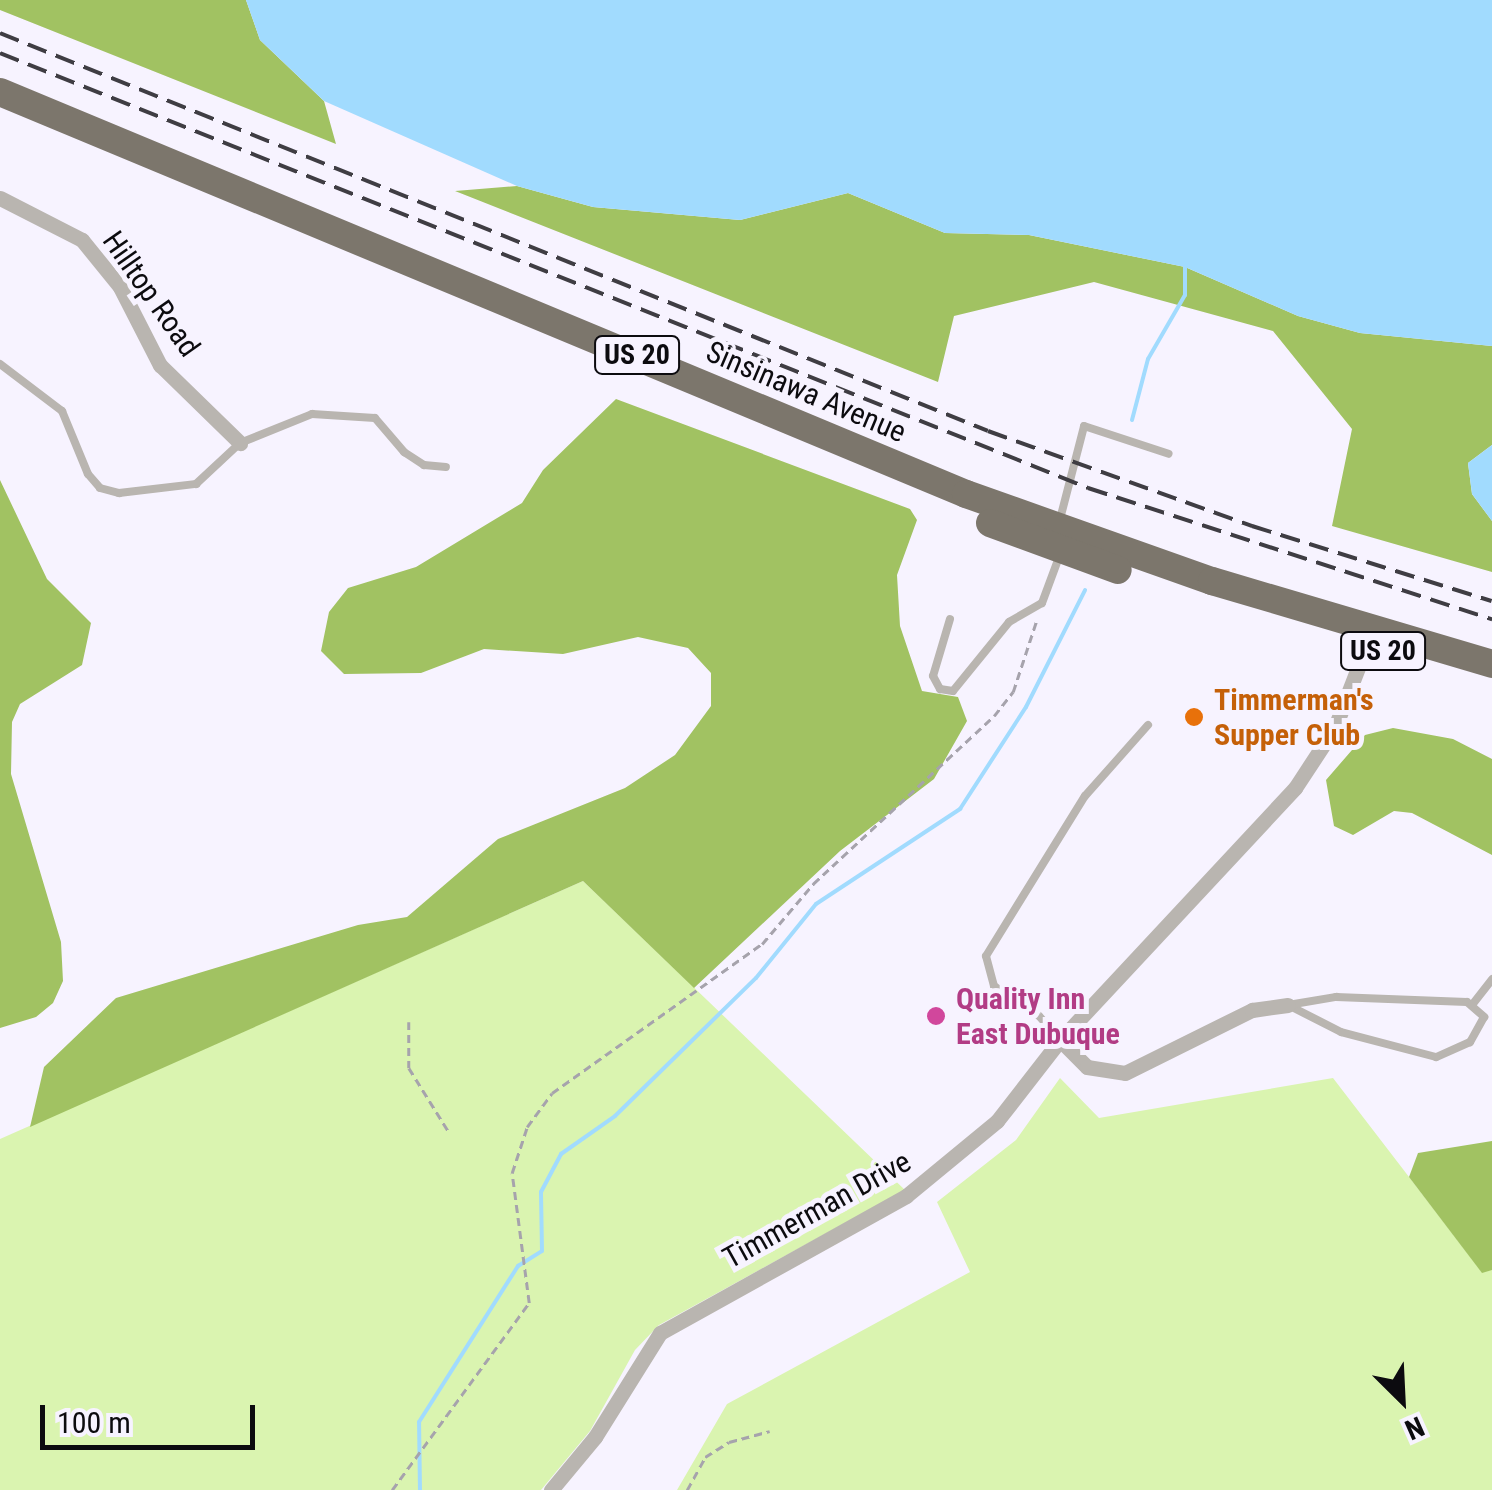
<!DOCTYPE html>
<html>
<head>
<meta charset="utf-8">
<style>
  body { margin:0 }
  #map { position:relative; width:1492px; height:1490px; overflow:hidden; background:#f7f3ff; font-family:"Roboto Condensed",sans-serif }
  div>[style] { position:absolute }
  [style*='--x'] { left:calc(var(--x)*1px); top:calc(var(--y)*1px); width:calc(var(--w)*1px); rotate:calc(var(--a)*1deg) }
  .green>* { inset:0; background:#daf4b0 }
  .forest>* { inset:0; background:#a1c262 }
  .water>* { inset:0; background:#a1dbfe }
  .stream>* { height:4px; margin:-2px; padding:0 2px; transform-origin:2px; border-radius:2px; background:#a1dbfe }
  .path>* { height:2.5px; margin-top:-1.25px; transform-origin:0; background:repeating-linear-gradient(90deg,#a6a3ac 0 8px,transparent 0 13px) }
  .service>* { height:8px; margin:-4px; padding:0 4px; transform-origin:4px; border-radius:4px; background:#b9b5b0 }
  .minor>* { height:15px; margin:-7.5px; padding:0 7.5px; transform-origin:7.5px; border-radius:7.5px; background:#b9b5b0 }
  .trunk>* { height:28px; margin:-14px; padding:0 14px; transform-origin:14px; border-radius:14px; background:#7c766c }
  .rail>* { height:4px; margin-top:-2px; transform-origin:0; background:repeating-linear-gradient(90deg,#3f3d43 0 20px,transparent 0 30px) }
  .dots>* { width:28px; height:28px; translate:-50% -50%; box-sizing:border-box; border:5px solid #f7f3ff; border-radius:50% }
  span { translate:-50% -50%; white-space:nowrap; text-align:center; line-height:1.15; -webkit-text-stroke:10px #f7f3ff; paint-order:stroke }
  .shield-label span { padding:2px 8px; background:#f7f3ff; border:2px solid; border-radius:8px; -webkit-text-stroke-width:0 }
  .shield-label { font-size:28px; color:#0c0b0f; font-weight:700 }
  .street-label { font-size:30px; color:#0c0b0f }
  .food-label { font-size:30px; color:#c56008; font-weight:700 }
  .left { translate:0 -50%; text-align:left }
  .hotel-label { font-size:30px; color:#b23c85; font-weight:700 }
  .north { position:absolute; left:1352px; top:1350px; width:100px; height:100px; -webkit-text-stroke:8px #f7f3ff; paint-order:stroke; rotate:156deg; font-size:28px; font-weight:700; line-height:40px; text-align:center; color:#0c0b0f }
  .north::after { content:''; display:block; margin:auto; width:35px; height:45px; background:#0c0b0f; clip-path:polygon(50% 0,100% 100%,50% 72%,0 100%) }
  .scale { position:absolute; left:40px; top:1405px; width:215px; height:45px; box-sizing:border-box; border:5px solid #0c0b0f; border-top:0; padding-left:12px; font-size:30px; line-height:35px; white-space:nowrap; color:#0c0b0f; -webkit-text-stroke:8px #f7f3ff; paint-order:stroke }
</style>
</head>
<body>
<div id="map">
  <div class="green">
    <i style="clip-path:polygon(583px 881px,905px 1190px,659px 1325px,635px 1350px,590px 1431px,541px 1490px,0 1490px,0 1139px)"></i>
    <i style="clip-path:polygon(1060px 1078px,1099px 1118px,1333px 1078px,1482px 1272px,1492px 1269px,1492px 1490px,677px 1490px,727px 1404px,970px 1272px,937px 1202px,1016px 1140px)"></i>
  </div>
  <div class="forest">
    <i style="clip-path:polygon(0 0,246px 0,260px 40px,324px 101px,336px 144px,0 10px)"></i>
    <i style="clip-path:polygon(517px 186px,593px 207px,740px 220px,848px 193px,945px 233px,1029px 235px,1185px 267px,1298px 316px,1360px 333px,1492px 346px,1492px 445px,1468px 463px,1472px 494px,1492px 521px,1492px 572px,1332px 526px,1352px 429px,1273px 331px,1094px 282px,954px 316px,938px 382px,455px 191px)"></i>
    <i style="clip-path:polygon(616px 399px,910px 509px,917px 520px,897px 575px,900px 626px,922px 691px,958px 697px,967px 721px,934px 779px,840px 851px,694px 988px,583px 881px,30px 1127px,44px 1067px,116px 998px,358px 925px,407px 917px,498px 839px,625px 788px,675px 755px,711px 706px,711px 673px,688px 648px,638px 637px,563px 654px,484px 649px,421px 673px,344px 674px,321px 651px,329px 612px,348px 588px,416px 567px,522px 503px,543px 470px)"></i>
    <i style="clip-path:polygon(0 480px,47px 579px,91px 623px,82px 665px,20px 704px,12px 722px,11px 774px,61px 942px,63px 981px,53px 1003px,36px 1017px,0 1028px)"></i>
    <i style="clip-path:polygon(1393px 728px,1453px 739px,1492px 759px,1492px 855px,1412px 813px,1394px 811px,1353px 835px,1334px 826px,1326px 780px,1365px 735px)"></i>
    <i style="clip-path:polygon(1492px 1141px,1492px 1270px,1482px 1273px,1409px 1177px,1418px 1153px)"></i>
  </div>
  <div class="water">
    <i style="clip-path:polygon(246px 0,1492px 0,1492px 346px,1360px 333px,1298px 316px,1185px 267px,1029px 235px,945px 233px,848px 193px,740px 220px,593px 207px,517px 186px,324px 101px,260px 40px)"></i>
    <i style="clip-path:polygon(1492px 445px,1492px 521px,1472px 494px,1468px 463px)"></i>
  </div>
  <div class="stream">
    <i style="--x:1132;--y:420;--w:63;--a:-75.3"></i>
    <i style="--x:1148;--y:359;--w:74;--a:-60"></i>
    <i style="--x:1185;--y:295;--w:28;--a:-90"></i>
    <i style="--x:420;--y:1490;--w:68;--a:-90.8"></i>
    <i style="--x:419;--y:1422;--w:185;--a:-57.6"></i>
    <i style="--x:518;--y:1266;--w:28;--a:-32"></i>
    <i style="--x:542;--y:1251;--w:59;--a:-91"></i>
    <i style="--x:541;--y:1192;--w:43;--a:-62.2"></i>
    <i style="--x:561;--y:1154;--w:66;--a:-35.1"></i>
    <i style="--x:615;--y:1116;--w:197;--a:-44.4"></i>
    <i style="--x:756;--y:978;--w:95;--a:-51"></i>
    <i style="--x:816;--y:904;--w:173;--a:-33.4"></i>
    <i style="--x:960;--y:809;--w:121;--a:-57.1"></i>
    <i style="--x:1026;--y:707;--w:131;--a:-63.2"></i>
  </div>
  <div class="path">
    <i style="--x:409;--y:1022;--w:46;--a:90"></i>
    <i style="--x:409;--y:1068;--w:75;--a:58"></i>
    <i style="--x:392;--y:1490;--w:232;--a:-53.8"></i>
    <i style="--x:529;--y:1303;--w:131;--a:-97.5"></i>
    <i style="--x:512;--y:1173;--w:48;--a:-71.9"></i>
    <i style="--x:527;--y:1127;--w:42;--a:-53.7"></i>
    <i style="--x:552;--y:1093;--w:257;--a:-35.4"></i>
    <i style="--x:762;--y:944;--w:79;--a:-49.6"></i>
    <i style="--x:813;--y:884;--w:247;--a:-42.9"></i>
    <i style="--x:994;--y:716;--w:31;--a:-52"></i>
    <i style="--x:1013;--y:692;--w:77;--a:-71.8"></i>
    <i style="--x:687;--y:1490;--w:38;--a:-61"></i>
    <i style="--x:705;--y:1457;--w:28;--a:-32"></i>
    <i style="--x:729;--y:1442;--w:42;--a:-15"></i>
  </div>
  <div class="service">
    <i style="--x:0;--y:364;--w:78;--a:37.2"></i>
    <i style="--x:62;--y:411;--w:68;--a:67.6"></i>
    <i style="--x:88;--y:474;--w:18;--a:49"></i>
    <i style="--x:100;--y:488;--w:20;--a:15"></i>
    <i style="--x:119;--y:493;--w:78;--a:-6.7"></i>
    <i style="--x:196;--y:484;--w:60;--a:-43"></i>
    <i style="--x:240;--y:443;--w:78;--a:-21.9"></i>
    <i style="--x:312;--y:414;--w:63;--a:3.6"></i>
    <i style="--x:375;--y:418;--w:45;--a:49.5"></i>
    <i style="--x:404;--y:452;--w:24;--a:33"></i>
    <i style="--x:424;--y:465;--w:22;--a:5"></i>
    <i style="--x:1059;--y:523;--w:100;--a:-75.5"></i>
    <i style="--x:1084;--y:426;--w:89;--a:18.2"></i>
    <i style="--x:950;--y:619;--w:59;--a:106.6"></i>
    <i style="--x:933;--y:676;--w:15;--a:62"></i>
    <i style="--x:940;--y:689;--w:13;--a:9"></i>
    <i style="--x:953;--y:691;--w:89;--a:-50.9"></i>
    <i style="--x:1009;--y:622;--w:38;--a:-30"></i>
    <i style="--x:1042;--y:603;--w:49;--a:-69.7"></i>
    <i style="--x:1336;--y:997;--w:131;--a:2.2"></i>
    <i style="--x:1467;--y:1002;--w:23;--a:41"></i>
    <i style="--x:1484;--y:1017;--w:29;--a:119"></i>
    <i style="--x:1470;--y:1042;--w:37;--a:156"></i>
    <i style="--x:1436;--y:1057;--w:98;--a:-165.3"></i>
    <i style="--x:1341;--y:1032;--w:59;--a:-153"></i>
    <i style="--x:1288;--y:1005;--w:49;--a:-9.5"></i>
    <i style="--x:1472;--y:1005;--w:33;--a:-52"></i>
    <i style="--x:1060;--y:1040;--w:32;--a:-131"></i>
    <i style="--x:1039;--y:1016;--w:54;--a:-146.3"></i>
    <i style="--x:994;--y:986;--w:31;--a:-105"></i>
    <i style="--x:986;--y:956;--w:188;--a:-58.3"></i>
    <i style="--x:1085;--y:796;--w:95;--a:-48.4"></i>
  </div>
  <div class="minor">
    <i style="--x:0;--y:198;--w:92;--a:27.1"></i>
    <i style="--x:82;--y:240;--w:60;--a:51"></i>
    <i style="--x:120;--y:287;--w:88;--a:62.9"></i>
    <i style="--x:160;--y:365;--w:112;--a:44.3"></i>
    <i style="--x:1060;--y:1040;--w:38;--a:45"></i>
    <i style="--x:1087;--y:1067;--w:38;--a:9"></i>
    <i style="--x:1125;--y:1073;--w:142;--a:-26.4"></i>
    <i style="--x:1252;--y:1010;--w:36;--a:-8"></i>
    <i style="--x:551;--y:1490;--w:69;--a:-50.3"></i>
    <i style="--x:595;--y:1437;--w:123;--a:-58"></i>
    <i style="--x:660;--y:1333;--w:282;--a:-29.1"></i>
    <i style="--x:906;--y:1196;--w:118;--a:-39.5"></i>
    <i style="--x:997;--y:1121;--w:103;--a:-52.1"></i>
    <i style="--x:1060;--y:1040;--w:345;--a:-47"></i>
    <i style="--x:1295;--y:788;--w:73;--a:-56.7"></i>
    <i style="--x:1335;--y:727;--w:105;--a:-68.8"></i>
  </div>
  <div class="trunk">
    <i style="--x:0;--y:92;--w:1046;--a:22.59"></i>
    <i style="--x:966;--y:494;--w:261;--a:19.5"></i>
    <i style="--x:1212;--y:581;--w:292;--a:16.5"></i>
    <i style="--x:990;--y:523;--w:136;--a:20.2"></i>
  </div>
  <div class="rail">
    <i style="--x:0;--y:33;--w:1065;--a:21.94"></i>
    <i style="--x:988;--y:431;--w:281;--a:19.8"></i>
    <i style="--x:1252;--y:526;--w:251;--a:17.4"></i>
    <i style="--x:0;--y:53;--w:1172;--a:21.79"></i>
    <i style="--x:1088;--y:488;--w:425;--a:18"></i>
  </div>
  <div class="dots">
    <i style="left:1194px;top:717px;background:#e8710a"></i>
    <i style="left:936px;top:1016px;background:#d1479c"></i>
  </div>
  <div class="shield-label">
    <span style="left:637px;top:355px">US 20</span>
    <span style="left:1383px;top:651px">US 20</span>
  </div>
  <div class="street-label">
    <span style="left:151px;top:294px;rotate:55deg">Hilltop Road</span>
    <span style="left:806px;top:392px;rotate:23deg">Sinsinawa Avenue</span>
    <span style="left:817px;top:1210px;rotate:-29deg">Timmerman Drive</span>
  </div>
  <div class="food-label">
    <span class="left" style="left:1214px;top:717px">Timmerman's<br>Supper Club</span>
  </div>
  <div class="hotel-label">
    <span class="left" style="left:956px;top:1016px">Quality Inn<br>East Dubuque</span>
  </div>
  <div class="north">N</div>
  <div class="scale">100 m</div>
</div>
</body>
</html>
